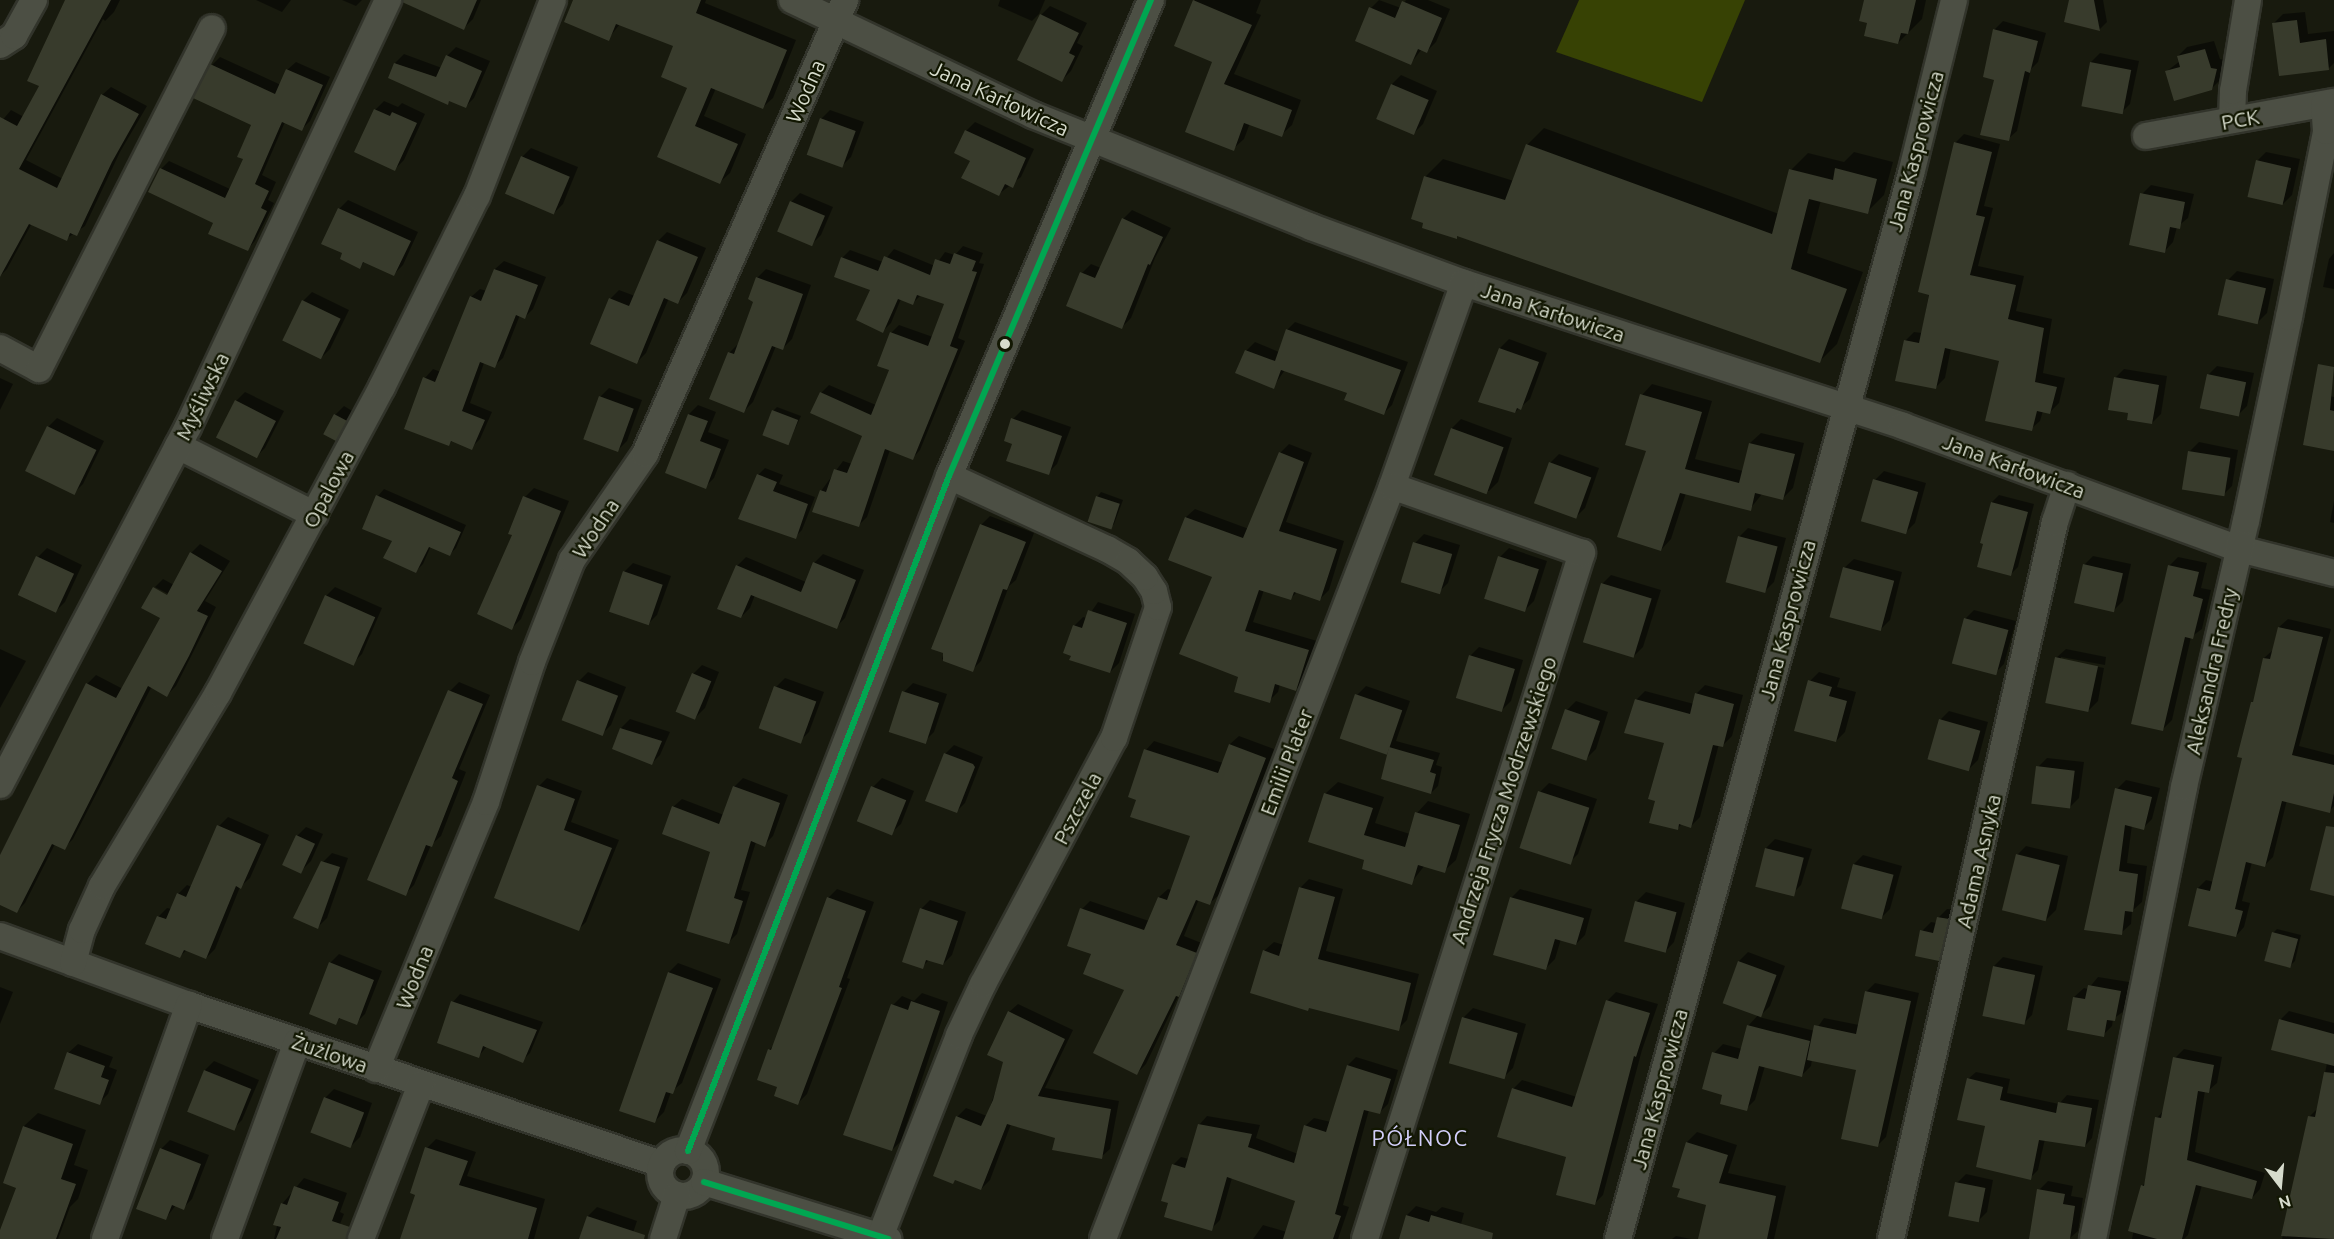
<!DOCTYPE html>
<html>
<head>
<meta charset="utf-8">
<style>
  body { margin:0 }
  #map { position:relative; width:2334px; height:1239px; overflow:hidden; background:#181a0e; font-family:Ubuntu,sans-serif }
  div>[style] { position:absolute }
  [style*='--x'] { left:calc(var(--x)*1px); top:calc(var(--y)*1px); width:calc(var(--w)*1px); rotate:calc(var(--a)*1deg) }
  .green>* { inset:0; background:#374204 }
  .shadow>* { inset:0; background:#0007 }
  .building>* { inset:0; background:#383b2c; transform-origin:0 0 }
  .roads { filter:drop-shadow(2px 0 #32342b) drop-shadow(-2px 0 #32342b) drop-shadow(0 2px #32342b) drop-shadow(0 -2px #32342b) }
  .minor>* { height:26px; margin:-13px; padding:0 13px; transform-origin:13px; border-radius:13px; background:#4c4f44 }
  .minor>.ring { margin:-13px; padding:0; box-sizing:content-box; background:none; border:26px solid #4c4f44; border-radius:50% }
  .bus-1>* { height:6px; margin:-3px; padding:0 3px; transform-origin:3px; border-radius:3px; background:#00a651 }
  .dots>* { width:16px; height:16px; translate:-50% -50%; box-sizing:border-box; border:3px solid #121702; border-radius:50% }
  span { translate:-50% -50%; white-space:nowrap; text-align:center; line-height:1.15; -webkit-text-stroke:4.5px #121702; paint-order:stroke }
  .street-label { font-size:21px; color:#d6dbcc }
  .neighbourhood-label { font-size:22px; color:#d3cffb; letter-spacing:1.5px }
  .north { position:absolute; left:2250px; top:1155px; width:60px; height:60px; -webkit-text-stroke:4px #121702; paint-order:stroke; rotate:164deg; font-size:16px; font-weight:700; line-height:24px; text-align:center; color:#d6dbcc }
  .north::after { content:''; display:block; margin:auto; width:21px; height:27px; background:#d6dbcc; clip-path:polygon(50% 0,100% 100%,50% 72%,0 100%) }
</style>
</head>
<body>
<div id="map">
  <div class="green">
    <i style="clip-path:polygon(1579px 0,1745px 0,1702px 102px,1556px 52px)"></i>
  </div>
  <div class="shadow">
    <i style="clip-path:polygon(70px 0,120px 0,114px 12px,105px 21px,103px 19px,26px 160px,63px 179px,102px 95px,111px 87px,147px 106px,120px 152px,85px 226px,66px 239px,32px 223px,7px 269px,0 276px,0 123px,11px 110px,24px 117px,41px 86px)"></i>
    <i style="clip-path:polygon(256px 0,291px 0,282px 12px)"></i>
    <i style="clip-path:polygon(342px 0,362px 0,356px 6px)"></i>
    <i style="clip-path:polygon(435px 0,481px 0,473px 19px,464px 28px)"></i>
    <i style="clip-path:polygon(575px 0,706px 0,705px 3px,796px 40px,773px 98px,763px 107px,716px 88px,704px 116px,746px 134px,730px 173px,720px 182px,659px 156px,688px 88px,675px 45px,620px 24px,608px 39px)"></i>
    <i style="clip-path:polygon(1000px 0,1045px 0,1039px 14px,1032px 21px,998px 6px)"></i>
    <i style="clip-path:polygon(1195px 0,1261px 0,1256px 13px,1261px 15px,1234px 74px,1301px 100px,1292px 125px,1281px 135px,1250px 123px,1244px 139px,1233px 149px,1214px 61px,1176px 45px)"></i>
    <i style="clip-path:polygon(1379px 0,1401px 8px,1406px 0,1428px 0,1450px 9px,1436px 42px,1427px 51px,1422px 49px,1411px 63px,1371px 8px)"></i>
    <i style="clip-path:polygon(1865px 0,1926px 0,1922px 19px,1898px 43px,1869px 22px)"></i>
    <i style="clip-path:polygon(2071px 0,2103px 0,2107px 22px,2099px 30px)"></i>
    <i style="clip-path:polygon(1050px 6px,1087px 23px,1077px 43px,1083px 46px,1071px 71px,1062px 80px,1041px 15px)"></i>
    <i style="clip-path:polygon(2305px 12px,2308px 34px,2334px 31px,2334px 63px,2329px 68px,2274px 23px,2283px 14px)"></i>
    <i style="clip-path:polygon(2003px 21px,2046px 33px,2038px 62px,2031px 69px,2017px 131px,2008px 139px,1996px 79px,1994px 30px)"></i>
    <i style="clip-path:polygon(2214px 41px,2220px 59px,2225px 60px,2221px 79px,2211px 89px,2167px 71px,2180px 61px,2178px 56px,2187px 47px)"></i>
    <i style="clip-path:polygon(456px 47px,490px 61px,474px 98px,465px 107px,450px 100px,447px 103px,395px 63px,404px 54px,442px 68px,447px 56px)"></i>
    <i style="clip-path:polygon(2100px 53px,2139px 61px,2130px 104px,2121px 113px,2091px 62px)"></i>
    <i style="clip-path:polygon(220px 57px,281px 85px,287px 70px,296px 62px,330px 77px,310px 121px,302px 129px,285px 122px,262px 175px,276px 182px,268px 200px,274px 203px,255px 241px,247px 250px,161px 169px,169px 161px,230px 189px,245px 158px,253px 124px,212px 65px)"></i>
    <i style="clip-path:polygon(1401px 75px,1437px 91px,1423px 124px,1414px 133px,1392px 84px)"></i>
    <i style="clip-path:polygon(384px 101px,398px 107px,402px 103px,425px 114px,404px 160px,395px 169px,375px 110px)"></i>
    <i style="clip-path:polygon(830px 110px,864px 122px,851px 157px,842px 166px,821px 119px)"></i>
    <i style="clip-path:polygon(975px 122px,1034px 149px,1021px 177px,999px 194px,966px 131px)"></i>
    <i style="clip-path:polygon(1544px 128px,1779px 214px,1791px 170px,1808px 153px,1844px 162px,1854px 152px,1893px 162px,1884px 195px,1867px 212px,1821px 200px,1807px 253px,1863px 272px,1837px 344px,1820px 361px,1458px 235px,1456px 237px,1413px 218px,1426px 176px,1443px 159px,1514px 181px,1527px 145px)"></i>
    <i style="clip-path:polygon(1964px 134px,2000px 144px,1984px 206px,1993px 208px,1978px 266px,2024px 276px,2016px 311px,2052px 319px,2043px 373px,2065px 378px,2059px 403px,2050px 412px,2043px 411px,2040px 421px,2031px 429px,2001px 360px,1951px 348px,1945px 378px,1936px 387px,1905px 341px,1914px 332px,1922px 333px,1955px 143px)"></i>
    <i style="clip-path:polygon(531px 148px,578px 167px,563px 204px,554px 213px,522px 157px)"></i>
    <i style="clip-path:polygon(2266px 152px,2300px 159px,2292px 195px,2283px 204px,2257px 161px)"></i>
    <i style="clip-path:polygon(2151px 185px,2194px 194px,2188px 218px,2177px 227px,2173px 242px,2164px 252px,2142px 194px)"></i>
    <i style="clip-path:polygon(800px 193px,833px 207px,821px 235px,812px 244px,791px 202px)"></i>
    <i style="clip-path:polygon(348px 200px,418px 232px,403px 265px,394px 274px,365px 261px,360px 267px,344px 252px,339px 209px)"></i>
    <i style="clip-path:polygon(1132px 210px,1171px 228px,1155px 258px,1131px 318px,1122px 327px,1082px 273px,1091px 264px,1101px 268px,1123px 219px)"></i>
    <i style="clip-path:polygon(667px 232px,706px 248px,687px 293px,678px 302px,669px 298px,646px 353px,637px 362px,610px 299px,619px 290px,635px 296px,658px 241px)"></i>
    <i style="clip-path:polygon(963px 246px,983px 253px,979px 263px,984px 264px,958px 338px,965px 341px,920px 450px,912px 459px,890px 450px,867px 517px,859px 525px,821px 491px,843px 461px,852px 464px,864px 435px,821px 393px,829px 385px,876px 405px,891px 369px,891px 333px,899px 325px,933px 337px,946px 303px,921px 295px,913px 303px,901px 299px,891px 323px,883px 331px,872px 289px,842px 258px,850px 250px,883px 262px,894px 249px,935px 266px,945px 252px,955px 255px)"></i>
    <i style="clip-path:polygon(2334px 253px,2334px 289px,2323px 287px,2329px 259px)"></i>
    <i style="clip-path:polygon(504px 261px,546px 277px,533px 309px,525px 317px,520px 315px,503px 358px,494px 366px,484px 363px,470px 403px,492px 412px,480px 439px,471px 448px,453px 440px,449px 444px,425px 378px,433px 369px,441px 372px,471px 297px,480px 289px,487px 291px,495px 269px)"></i>
    <i style="clip-path:polygon(766px 269px,811px 285px,792px 339px,783px 348px,776px 346px,753px 402px,744px 411px,729px 353px,738px 344px,755px 301px,757px 278px)"></i>
    <i style="clip-path:polygon(2237px 271px,2274px 279px,2267px 313px,2258px 322px,2228px 280px)"></i>
    <i style="clip-path:polygon(312px 292px,349px 310px,330px 349px,321px 358px,303px 301px)"></i>
    <i style="clip-path:polygon(1295px 322px,1408px 362px,1392px 405px,1384px 413px,1349px 392px,1285px 370px,1273px 387px,1237px 372px,1247px 350px,1255px 342px,1279px 352px,1287px 330px)"></i>
    <i style="clip-path:polygon(1509px 339px,1547px 353px,1530px 399px,1515px 412px,1500px 348px)"></i>
    <i style="clip-path:polygon(2217px 366px,2254px 373px,2247px 406px,2238px 415px,2208px 375px)"></i>
    <i style="clip-path:polygon(2124px 369px,2167px 376px,2161px 414px,2152px 423px,2130px 412px,2115px 378px)"></i>
    <i style="clip-path:polygon(0 378px,13px 384px,0 410px)"></i>
    <i style="clip-path:polygon(1652px 384px,1712px 401px,1695px 459px,1743px 471px,1750px 443px,1761px 433px,1804px 443px,1793px 488px,1783px 498px,1762px 494px,1750px 509px,1686px 493px,1671px 539px,1661px 550px,1642px 395px)"></i>
    <i style="clip-path:polygon(609px 388px,642px 400px,627px 441px,618px 450px,600px 397px)"></i>
    <i style="clip-path:polygon(245px 392px,284px 411px,265px 448px,256px 457px,236px 401px)"></i>
    <i style="clip-path:polygon(2321px 394px,2334px 397px,2334px 450px)"></i>
    <i style="clip-path:polygon(698px 405px,716px 412px,708px 432px,729px 440px,714px 478px,705px 487px,667px 472px,689px 414px)"></i>
    <i style="clip-path:polygon(344px 406px,354px 412px,345px 430px,336px 439px,335px 415px)"></i>
    <i style="clip-path:polygon(777px 407px,801px 416px,788px 444px,773px 411px)"></i>
    <i style="clip-path:polygon(1022px 410px,1071px 427px,1057px 464px,1048px 473px,1014px 443px,1013px 419px)"></i>
    <i style="clip-path:polygon(57px 418px,104px 441px,83px 484px,74px 493px,48px 427px)"></i>
    <i style="clip-path:polygon(1461px 419px,1512px 438px,1498px 482px,1489px 491px,1437px 474px,1452px 428px)"></i>
    <i style="clip-path:polygon(2199px 442px,2238px 450px,2232px 486px,2223px 495px,2189px 452px)"></i>
    <i style="clip-path:polygon(1289px 444px,1312px 453px,1286px 522px,1344px 541px,1329px 590px,1320px 599px,1297px 592px,1291px 598px,1264px 590px,1253px 622px,1317px 641px,1305px 680px,1296px 689px,1280px 684px,1278px 692px,1269px 701px,1240px 676px,1214px 577px,1186px 517px,1195px 509px,1249px 529px,1280px 453px)"></i>
    <i style="clip-path:polygon(1559px 454px,1599px 468px,1585px 508px,1576px 517px,1550px 463px)"></i>
    <i style="clip-path:polygon(765px 468px,783px 475px,779px 484px,815px 497px,802px 530px,795px 537px,758px 475px)"></i>
    <i style="clip-path:polygon(1884px 471px,1926px 483px,1915px 523px,1906px 532px,1875px 480px)"></i>
    <i style="clip-path:polygon(534px 488px,569px 501px,521px 619px,512px 628px,514px 534px,525px 497px)"></i>
    <i style="clip-path:polygon(384px 489px,466px 525px,456px 548px,449px 555px,431px 546px,423px 564px,416px 571px,394px 540px,364px 528px,378px 496px)"></i>
    <i style="clip-path:polygon(1101px 492px,1123px 500px,1114px 524px,1110px 528px,1097px 497px)"></i>
    <i style="clip-path:polygon(1999px 495px,2034px 504px,2018px 567px,2011px 574px,1985px 543px,1992px 502px)"></i>
    <i style="clip-path:polygon(2334px 501px,2334px 523px,2330px 522px)"></i>
    <i style="clip-path:polygon(990px 516px,1034px 533px,1016px 580px,1009px 586px,981px 661px,972px 670px,942px 659px,981px 525px)"></i>
    <i style="clip-path:polygon(1748px 528px,1786px 538px,1774px 582px,1765px 591px,1739px 537px)"></i>
    <i style="clip-path:polygon(1424px 534px,1460px 545px,1448px 583px,1439px 592px,1415px 543px)"></i>
    <i style="clip-path:polygon(200px 544px,230px 561px,205px 601px,216px 607px,176px 686px,167px 695px,152px 686px,73px 839px,64px 848px,55px 844px,25px 903px,16px 912px,0 904px,0 856px,87px 684px,96px 675px,123px 689px,162px 617px,154px 588px,173px 599px,174px 597px,155px 587px,163px 579px,174px 585px,191px 553px)"></i>
    <i style="clip-path:polygon(47px 548px,82px 565px,65px 602px,56px 611px,38px 557px)"></i>
    <i style="clip-path:polygon(1509px 548px,1547px 561px,1534px 601px,1525px 610px,1500px 557px)"></i>
    <i style="clip-path:polygon(823px 554px,864px 570px,845px 618px,836px 627px,755px 595px,750px 608px,741px 617px,737px 566px,746px 557px,806px 582px,814px 563px)"></i>
    <i style="clip-path:polygon(2093px 556px,2131px 564px,2123px 601px,2114px 610px,2084px 565px)"></i>
    <i style="clip-path:polygon(2178px 557px,2207px 563px,2201px 588px,2211px 590px,2202px 629px,2191px 637px,2172px 720px,2163px 729px,2169px 566px)"></i>
    <i style="clip-path:polygon(1854px 559px,1902px 572px,1890px 620px,1881px 629px,1844px 568px)"></i>
    <i style="clip-path:polygon(633px 563px,671px 576px,657px 615px,648px 624px,624px 572px)"></i>
    <i style="clip-path:polygon(1611px 575px,1661px 590px,1643px 647px,1634px 656px,1602px 584px)"></i>
    <i style="clip-path:polygon(335px 587px,382px 608px,362px 654px,353px 663px,326px 596px)"></i>
    <i style="clip-path:polygon(1098px 602px,1135px 614px,1119px 663px,1110px 672px,1074px 626px,1083px 617px,1087px 618px)"></i>
    <i style="clip-path:polygon(1974px 610px,2016px 621px,2004px 664px,1995px 673px,1965px 619px)"></i>
    <i style="clip-path:polygon(2288px 619px,2331px 629px,2299px 746px,2334px 755px,2334px 806px,2329px 811px,2287px 800px,2273px 857px,2265px 865px,2252px 862px,2242px 901px,2250px 903px,2244px 927px,2236px 936px,2198px 888px,2206px 880px,2214px 882px,2244px 757px,2252px 703px,2255px 699px,2264px 658px,2273px 650px,2279px 627px)"></i>
    <i style="clip-path:polygon(1479px 647px,1523px 660px,1511px 701px,1502px 710px,1470px 656px)"></i>
    <i style="clip-path:polygon(0 649px,26px 661px,0 708px)"></i>
    <i style="clip-path:polygon(2066px 649px,2106px 657px,2105px 665px,2061px 657px,2061px 660px,2104px 668px,2098px 701px,2089px 710px,2056px 658px)"></i>
    <i style="clip-path:polygon(702px 665px,719px 672px,705px 708px,696px 717px,693px 674px)"></i>
    <i style="clip-path:polygon(588px 672px,626px 687px,611px 725px,602px 734px,579px 681px)"></i>
    <i style="clip-path:polygon(1819px 672px,1840px 678px,1837px 687px,1856px 692px,1845px 732px,1836px 741px,1810px 681px)"></i>
    <i style="clip-path:polygon(785px 678px,824px 692px,809px 732px,800px 741px,776px 687px)"></i>
    <i style="clip-path:polygon(459px 682px,490px 695px,459px 769px,466px 772px,441px 836px,431px 845px,414px 885px,405px 894px,450px 691px)"></i>
    <i style="clip-path:polygon(913px 683px,947px 694px,934px 732px,925px 741px,904px 692px)"></i>
    <i style="clip-path:polygon(1705px 685px,1743px 695px,1732px 736px,1723px 745px,1719px 744px,1700px 817px,1691px 826px,1682px 824px,1678px 828px,1657px 800px,1666px 742px,1636px 700px,1645px 691px,1694px 704px,1696px 694px)"></i>
    <i style="clip-path:polygon(1366px 686px,1410px 701px,1396px 741px,1440px 753px,1436px 765px,1442px 767px,1438px 786px,1431px 793px,1391px 748px,1386px 753px,1357px 695px)"></i>
    <i style="clip-path:polygon(1576px 701px,1608px 712px,1596px 749px,1587px 758px,1567px 710px)"></i>
    <i style="clip-path:polygon(1949px 711px,1988px 722px,1978px 760px,1969px 769px,1940px 720px)"></i>
    <i style="clip-path:polygon(630px 719px,670px 732px,660px 755px,651px 764px,621px 728px)"></i>
    <i style="clip-path:polygon(1239px 736px,1274px 749px,1219px 895px,1210px 903px,1199px 899px,1184px 936px,1204px 944px,1188px 987px,1179px 995px,1146px 1064px,1137px 1073px,1126px 989px,1093px 953px,1082px 909px,1090px 901px,1149px 921px,1159px 897px,1168px 889px,1172px 890px,1192px 835px,1138px 799px,1146px 750px,1154px 741px,1223px 763px,1230px 744px)"></i>
    <i style="clip-path:polygon(954px 745px,983px 757px,965px 803px,956px 812px,945px 754px)"></i>
    <i style="clip-path:polygon(2047px 758px,2084px 762px,2079px 798px,2070px 807px,2038px 767px)"></i>
    <i style="clip-path:polygon(547px 778px,582px 791px,571px 822px,619px 840px,586px 922px,578px 930px,496px 897px,539px 786px)"></i>
    <i style="clip-path:polygon(743px 778px,788px 795px,773px 836px,764px 845px,756px 842px,741px 890px,750px 892px,737px 934px,729px 942px,712px 852px,673px 807px,682px 799px,724px 815px,734px 787px)"></i>
    <i style="clip-path:polygon(882px 778px,914px 791px,901px 824px,891px 833px,873px 787px)"></i>
    <i style="clip-path:polygon(2126px 780px,2160px 788px,2152px 819px,2143px 828px,2132px 825px,2127px 863px,2147px 866px,2142px 902px,2132px 911px,2131px 924px,2121px 933px,2086px 928px,2117px 789px)"></i>
    <i style="clip-path:polygon(1338px 782px,1384px 797px,1375px 823px,1410px 834px,1417px 813px,1428px 801px,1470px 814px,1456px 860px,1444px 871px,1425px 865px,1411px 883px,1366px 859px,1310px 841px,1326px 793px)"></i>
    <i style="clip-path:polygon(1549px 783px,1597px 799px,1578px 854px,1569px 863px,1540px 792px)"></i>
    <i style="clip-path:polygon(228px 817px,269px 835px,250px 878px,240px 887px,215px 949px,206px 958px,187px 950px,180px 956px,158px 917px,167px 908px,172px 909px,178px 894px,187px 885px,192px 887px,219px 826px)"></i>
    <i style="clip-path:polygon(306px 827px,323px 834px,311px 861px,302px 870px,297px 836px)"></i>
    <i style="clip-path:polygon(1775px 839px,1812px 849px,1801px 885px,1792px 894px,1766px 848px)"></i>
    <i style="clip-path:polygon(2026px 846px,2068px 856px,2056px 910px,2047px 919px,2017px 855px)"></i>
    <i style="clip-path:polygon(332px 853px,348px 858px,327px 918px,318px 927px,323px 862px)"></i>
    <i style="clip-path:polygon(1863px 855px,1902px 866px,1890px 909px,1881px 918px,1854px 864px)"></i>
    <i style="clip-path:polygon(1309px 879px,1343px 889px,1326px 951px,1419px 974px,1407px 1020px,1398px 1029px,1310px 1007px,1264px 951px,1274px 942px,1284px 945px,1300px 888px)"></i>
    <i style="clip-path:polygon(837px 889px,874px 902px,847px 978px,850px 979px,807px 1094px,798px 1103px,779px 1087px,769px 1050px,775px 1044px,828px 898px)"></i>
    <i style="clip-path:polygon(1520px 889px,1592px 909px,1585px 935px,1576px 944px,1561px 939px,1555px 959px,1546px 968px,1511px 898px)"></i>
    <i style="clip-path:polygon(1646px 892px,1685px 903px,1674px 942px,1665px 952px,1626px 941px,1637px 901px)"></i>
    <i style="clip-path:polygon(930px 900px,966px 912px,952px 955px,943px 964px,930px 959px,922px 967px,921px 909px)"></i>
    <i style="clip-path:polygon(1947px 909px,1957px 910px,1948px 950px,1939px 959px,1922px 931px,1931px 922px,1937px 923px,1938px 918px)"></i>
    <i style="clip-path:polygon(2277px 929px,2301px 935px,2295px 961px,2291px 965px,2273px 933px)"></i>
    <i style="clip-path:polygon(1748px 952px,1785px 966px,1770px 1006px,1759px 1017px,1815px 1031px,1824px 1018px,1859px 1025px,1866px 992px,1875px 983px,1919px 993px,1886px 1137px,1878px 1145px,1858px 1069px,1812px 1059px,1811px 1066px,1802px 1075px,1765px 1066px,1755px 1100px,1746px 1109px,1724px 1094px,1714px 1053px,1723px 1044px,1742px 1049px,1748px 1026px,1759px 1014px,1739px 961px)"></i>
    <i style="clip-path:polygon(339px 954px,382px 971px,365px 1014px,356px 1023px,341px 1017px,336px 1023px,330px 963px)"></i>
    <i style="clip-path:polygon(2003px 957px,2043px 966px,2032px 1015px,2023px 1024px,1994px 966px)"></i>
    <i style="clip-path:polygon(678px 963px,721px 979px,682px 1083px,671px 1092px,664px 1112px,655px 1121px,621px 1110px,669px 972px)"></i>
    <i style="clip-path:polygon(2098px 977px,2129px 982px,2124px 1011px,2113px 1019px,2112px 1026px,2103px 1035px,2074px 997px,2084px 988px,2088px 989px)"></i>
    <i style="clip-path:polygon(0 987px,13px 992px,0 1024px)"></i>
    <i style="clip-path:polygon(1616px 992px,1658px 1004px,1642px 1050px,1603px 1195px,1594px 1204px,1568px 1156px,1513px 1089px,1522px 1080px,1577px 1097px,1607px 1001px)"></i>
    <i style="clip-path:polygon(922px 993px,948px 1002px,901px 1141px,892px 1150px,893px 1005px,902px 996px,914px 1001px)"></i>
    <i style="clip-path:polygon(460px 994px,543px 1022px,530px 1053px,522px 1061px,487px 1046px,479px 1056px,453px 1002px)"></i>
    <i style="clip-path:polygon(1018px 1004px,1073px 1030px,1045px 1088px,1119px 1101px,1110px 1149px,1101px 1157px,1056px 1137px,1011px 1124px,990px 1180px,981px 1189px,956px 1179px,953px 1182px,957px 1117px,966px 1108px,987px 1116px,1005px 1062px,1009px 1012px)"></i>
    <i style="clip-path:polygon(1473px 1008px,1526px 1024px,1513px 1068px,1504px 1077px,1450px 1062px,1464px 1017px)"></i>
    <i style="clip-path:polygon(2289px 1011px,2334px 1023px,2334px 1239px,2282px 1239px,2310px 1116px,2318px 1108px,2327px 1063px,2273px 1049px,2281px 1019px)"></i>
    <i style="clip-path:polygon(78px 1044px,113px 1057px,109px 1067px,117px 1070px,108px 1094px,99px 1103px,68px 1053px)"></i>
    <i style="clip-path:polygon(2184px 1049px,2222px 1057px,2217px 1083px,2208px 1091px,2205px 1091px,2195px 1152px,2265px 1173px,2260px 1189px,2252px 1198px,2202px 1185px,2188px 1235px,2184px 1239px,2132px 1239px,2142px 1186px,2146px 1182px,2157px 1118px,2164px 1110px,2175px 1058px)"></i>
    <i style="clip-path:polygon(1356px 1057px,1398px 1070px,1388px 1104px,1379px 1113px,1369px 1110px,1343px 1205px,1349px 1207px,1338px 1239px,1253px 1239px,1263px 1225px,1287px 1232px,1297px 1200px,1232px 1178px,1220px 1220px,1211px 1229px,1170px 1202px,1173px 1165px,1181px 1157px,1189px 1159px,1199px 1125px,1207px 1116px,1260px 1125px,1256px 1138px,1298px 1154px,1305px 1126px,1314px 1118px,1331px 1122px,1348px 1065px)"></i>
    <i style="clip-path:polygon(214px 1061px,259px 1080px,242px 1120px,233px 1129px,205px 1070px)"></i>
    <i style="clip-path:polygon(1976px 1072px,2010px 1079px,2007px 1093px,2059px 1104px,2067px 1095px,2099px 1100px,2092px 1138px,2085px 1146px,2045px 1139px,2038px 1170px,2030px 1178px,1987px 1125px,1968px 1079px)"></i>
    <i style="clip-path:polygon(334px 1089px,372px 1103px,360px 1137px,351px 1146px,325px 1098px)"></i>
    <i style="clip-path:polygon(38px 1113px,86px 1130px,74px 1165px,88px 1170px,78px 1199px,70px 1207px,58px 1239px,0 1239px,18px 1187px,24px 1126px)"></i>
    <i style="clip-path:polygon(1697px 1132px,1737px 1145px,1728px 1173px,1786px 1186px,1774px 1239px,1700px 1239px,1708px 1204px,1687px 1142px)"></i>
    <i style="clip-path:polygon(436px 1139px,476px 1152px,467px 1176px,545px 1199px,534px 1239px,402px 1239px,417px 1194px,427px 1148px)"></i>
    <i style="clip-path:polygon(170px 1140px,209px 1155px,192px 1199px,183px 1208px,176px 1205px,166px 1218px,161px 1149px)"></i>
    <i style="clip-path:polygon(1966px 1174px,1993px 1180px,1987px 1212px,1978px 1221px,1957px 1183px)"></i>
    <i style="clip-path:polygon(304px 1178px,347px 1193px,340px 1212px,344px 1214px,334px 1239px,274px 1239px,282px 1204px)"></i>
    <i style="clip-path:polygon(2048px 1181px,2073px 1186px,2071px 1196px,2083px 1198px,2078px 1231px,2069px 1239px,2066px 1239px,2039px 1190px)"></i>
    <i style="clip-path:polygon(1416px 1206px,1436px 1212px,1442px 1207px,1464px 1213px,1457px 1239px,1400px 1239px,1407px 1215px)"></i>
    <i style="clip-path:polygon(597px 1207px,637px 1221px,631px 1239px,581px 1239px,588px 1216px)"></i>
    <i style="clip-path:polygon(1676px 1236px,1691px 1239px,1672px 1239px)"></i>
  </div>
  <div class="building">
    <i style="clip-path:polygon(65px 0,111px 0,19px 169px,57px 188px,101px 94px,139px 114px,112px 162px,77px 236px,70px 233px,67px 241px,29px 224px,0 277px,0 117px,17px 126px,39px 86px,27px 81px)"></i>
    <i style="clip-path:polygon(403px 0,477px 0,464px 30px,402px 2px)"></i>
    <i style="clip-path:polygon(573px 0,701px 0,696px 13px,787px 50px,763px 109px,711px 88px,695px 126px,738px 144px,720px 184px,657px 157px,687px 88px,661px 77px,673px 46px,616px 24px,609px 41px,564px 22px)"></i>
    <i style="clip-path:polygon(1193px 0,1252px 25px,1224px 84px,1292px 110px,1282px 137px,1244px 123px,1234px 151px,1185px 132px,1212px 62px,1174px 46px)"></i>
    <i style="clip-path:polygon(1864px 0,1916px 0,1908px 34px,1901px 33px,1898px 44px,1864px 36px,1867px 23px,1859px 21px)"></i>
    <i style="clip-path:polygon(2069px 0,2094px 0,2100px 31px,2064px 22px)"></i>
    <i style="clip-path:polygon(1402px 1px,1442px 18px,1427px 53px,1418px 49px,1411px 65px,1355px 41px,1369px 7px,1395px 18px)"></i>
    <i style="clip-path:polygon(1040px 14px,1079px 33px,1069px 53px,1075px 56px,1062px 82px,1017px 60px)"></i>
    <i style="clip-path:polygon(2297px 20px,2300px 43px,2326px 39px,2329px 70px,2279px 76px,2272px 23px)"></i>
    <i style="clip-path:polygon(1993px 29px,2038px 41px,2030px 73px,2025px 71px,2009px 141px,1980px 135px,1994px 80px,1983px 77px)"></i>
    <i style="clip-path:polygon(2205px 49px,2211px 68px,2217px 69px,2212px 90px,2174px 101px,2165px 71px,2180px 67px,2177px 56px)"></i>
    <i style="clip-path:polygon(446px 55px,482px 71px,466px 108px,449px 101px,448px 105px,388px 78px,394px 63px,436px 77px)"></i>
    <i style="left:2090px;top:62px;width:42px;height:45px;rotate:11deg"></i>
    <i style="clip-path:polygon(210px 64px,275px 94px,286px 69px,323px 85px,302px 131px,282px 122px,255px 184px,269px 191px,261px 208px,267px 211px,248px 251px,208px 234px,213px 223px,148px 192px,160px 168px,225px 198px,243px 159px,237px 157px,251px 125px,193px 98px)"></i>
    <i style="left:1391px;top:84px;width:41px;height:38px;rotate:23deg"></i>
    <i style="clip-path:polygon(374px 109px,390px 116px,392px 112px,417px 123px,395px 171px,354px 152px)"></i>
    <i style="left:820px;top:118px;width:38px;height:39px;rotate:20deg"></i>
    <i style="clip-path:polygon(965px 130px,1026px 158px,1013px 188px,1005px 184px,999px 196px,961px 178px,970px 161px,954px 153px)"></i>
    <i style="clip-path:polygon(1954px 142px,1992px 152px,1976px 215px,1985px 217px,1970px 275px,2016px 285px,2008px 319px,2044px 328px,2035px 382px,2057px 387px,2050px 414px,2037px 411px,2032px 431px,1985px 421px,1999px 361px,1945px 348px,1936px 389px,1895px 381px,1904px 340px,1919px 343px,1929px 295px,1918px 292px)"></i>
    <i style="clip-path:polygon(1526px 144px,1772px 234px,1789px 169px,1833px 180px,1835px 168px,1877px 179px,1868px 214px,1809px 199px,1791px 269px,1847px 289px,1820px 363px,1457px 236px,1457px 239px,1422px 228px,1423px 223px,1411px 219px,1424px 176px,1505px 200px)"></i>
    <i style="left:521px;top:156px;width:53px;height:41px;rotate:23deg"></i>
    <i style="left:2256px;top:160px;width:36px;height:38px;rotate:13deg"></i>
    <i style="clip-path:polygon(2140px 193px,2185px 202px,2180px 229px,2170px 227px,2165px 253px,2129px 245px)"></i>
    <i style="left:790px;top:201px;width:38px;height:33px;rotate:23deg"></i>
    <i style="clip-path:polygon(338px 208px,411px 241px,394px 276px,363px 262px,360px 269px,340px 259px,342px 253px,321px 244px)"></i>
    <i style="clip-path:polygon(1122px 218px,1163px 237px,1150px 265px,1148px 264px,1122px 329px,1066px 306px,1080px 272px,1095px 278px)"></i>
    <i style="clip-path:polygon(657px 240px,698px 257px,678px 304px,664px 298px,637px 364px,590px 344px,609px 298px,629px 306px)"></i>
    <i style="clip-path:polygon(954px 253px,976px 261px,972px 271px,977px 272px,950px 346px,958px 349px,913px 460px,885px 449px,859px 527px,812px 512px,820px 490px,826px 492px,834px 469px,847px 473px,862px 436px,810px 413px,820px 392px,871px 415px,889px 370px,877px 366px,890px 332px,928px 346px,944px 304px,917px 295px,913px 305px,898px 299px,883px 333px,856px 320px,870px 290px,834px 277px,841px 257px,878px 271px,884px 256px,930px 275px,935px 259px,950px 264px)"></i>
    <i style="clip-path:polygon(494px 269px,538px 285px,525px 319px,516px 315px,495px 368px,480px 362px,462px 411px,485px 420px,472px 450px,451px 441px,449px 446px,404px 429px,423px 377px,435px 382px,470px 296px,481px 301px)"></i>
    <i style="clip-path:polygon(756px 277px,803px 294px,783px 350px,772px 346px,744px 413px,709px 399px,728px 352px,734px 354px,753px 302px,748px 299px)"></i>
    <i style="left:2226px;top:279px;width:41px;height:37px;rotate:13deg"></i>
    <i style="left:302px;top:300px;width:43px;height:45px;rotate:26deg"></i>
    <i style="clip-path:polygon(1286px 329px,1401px 370px,1384px 415px,1344px 400px,1347px 393px,1281px 370px,1274px 389px,1235px 373px,1245px 350px,1275px 361px)"></i>
    <i style="clip-path:polygon(1499px 348px,1539px 362px,1521px 410px,1517px 408px,1515px 413px,1478px 402px)"></i>
    <i style="clip-path:polygon(2318px 364px,2334px 367px,2330px 410px,2334px 411px,2334px 451px,2303px 445px)"></i>
    <i style="left:2207px;top:374px;width:40px;height:35px;rotate:12deg"></i>
    <i style="clip-path:polygon(2114px 377px,2159px 385px,2152px 424px,2127px 420px,2128px 413px,2108px 410px)"></i>
    <i style="clip-path:polygon(1640px 394px,1702px 412px,1685px 469px,1739px 483px,1749px 443px,1795px 454px,1783px 500px,1755px 493px,1751px 511px,1680px 493px,1661px 551px,1617px 537px,1646px 451px,1625px 445px)"></i>
    <i style="left:599px;top:396px;width:37px;height:46px;rotate:20deg"></i>
    <i style="left:235px;top:400px;width:46px;height:42px;rotate:27deg"></i>
    <i style="left:772px;top:410px;width:28px;height:27px;rotate:21deg"></i>
    <i style="left:334px;top:414px;width:15px;height:23px;rotate:28deg"></i>
    <i style="clip-path:polygon(688px 414px,708px 421px,700px 441px,721px 449px,706px 489px,665px 473px)"></i>
    <i style="clip-path:polygon(1011px 418px,1062px 436px,1049px 475px,1006px 461px,1012px 444px,1004px 441px)"></i>
    <i style="left:47px;top:426px;width:55px;height:50px;rotate:26deg"></i>
    <i style="left:1451px;top:428px;width:56px;height:50px;rotate:20deg"></i>
    <i style="left:2188px;top:451px;width:43px;height:39px;rotate:9deg"></i>
    <i style="clip-path:polygon(1279px 452px,1304px 462px,1279px 531px,1337px 549px,1320px 601px,1294px 592px,1291px 600px,1259px 590px,1245px 631px,1309px 650px,1296px 691px,1275px 684px,1270px 703px,1234px 692px,1238px 677px,1179px 654px,1212px 577px,1168px 560px,1185px 517px,1243px 538px)"></i>
    <i style="left:1549px;top:462px;width:45px;height:44px;rotate:20deg"></i>
    <i style="clip-path:polygon(757px 474px,777px 482px,773px 491px,808px 504px,796px 539px,738px 519px)"></i>
    <i style="left:1873px;top:479px;width:47px;height:44px;rotate:16deg"></i>
    <i style="clip-path:polygon(376px 495px,461px 532px,450px 556px,429px 547px,416px 573px,383px 558px,392px 541px,362px 529px)"></i>
    <i style="clip-path:polygon(523px 496px,561px 511px,512px 630px,477px 614px,512px 535px,508px 534px)"></i>
    <i style="left:1096px;top:496px;width:25px;height:27px;rotate:18deg"></i>
    <i style="clip-path:polygon(1991px 502px,2028px 512px,2011px 576px,1977px 567px,1983px 544px,1980px 543px)"></i>
    <i style="clip-path:polygon(980px 524px,1026px 542px,1007px 590px,1003px 589px,973px 672px,943px 661px,943px 653px,931px 649px)"></i>
    <i style="left:1738px;top:536px;width:41px;height:48px;rotate:15deg"></i>
    <i style="left:1413px;top:542px;width:41px;height:42px;rotate:17deg"></i>
    <i style="clip-path:polygon(190px 552px,222px 571px,197px 611px,208px 616px,189px 656px,167px 697px,148px 686px,65px 850px,52px 844px,17px 913px,0 905px,0 855px,86px 683px,116px 698px,160px 618px,141px 608px,153px 587px,167px 595px)"></i>
    <i style="left:36px;top:556px;width:42px;height:43px;rotate:25deg"></i>
    <i style="left:1498px;top:556px;width:43px;height:45px;rotate:18deg"></i>
    <i style="clip-path:polygon(813px 562px,856px 580px,837px 629px,751px 595px,741px 618px,717px 609px,736px 565px,801px 592px)"></i>
    <i style="left:2083px;top:564px;width:41px;height:40px;rotate:13deg"></i>
    <i style="clip-path:polygon(2168px 565px,2199px 572px,2193px 596px,2203px 599px,2193px 639px,2185px 637px,2163px 731px,2131px 724px)"></i>
    <i style="left:1843px;top:567px;width:53px;height:52px;rotate:15deg"></i>
    <i style="left:623px;top:571px;width:42px;height:43px;rotate:19deg"></i>
    <i style="left:1601px;top:583px;width:53px;height:62px;rotate:17deg"></i>
    <i style="left:325px;top:595px;width:55px;height:53px;rotate:24deg"></i>
    <i style="clip-path:polygon(1088px 610px,1127px 623px,1110px 673px,1069px 660px,1071px 656px,1063px 653px,1073px 625px,1082px 628px)"></i>
    <i style="left:1964px;top:618px;width:46px;height:47px;rotate:15deg"></i>
    <i style="clip-path:polygon(2278px 627px,2323px 637px,2292px 755px,2334px 765px,2334px 793px,2330px 813px,2282px 801px,2265px 867px,2246px 862px,2235px 909px,2243px 911px,2236px 937px,2188px 926px,2197px 888px,2210px 891px,2242px 758px,2237px 757px,2251px 702px,2253px 702px,2263px 658px,2270px 659px)"></i>
    <i style="left:1469px;top:655px;width:48px;height:45px;rotate:17deg"></i>
    <i style="left:2055px;top:657px;width:44px;height:47px;rotate:12deg"></i>
    <i style="left:692px;top:673px;width:21px;height:42px;rotate:23deg"></i>
    <i style="left:577px;top:680px;width:44px;height:43px;rotate:21deg"></i>
    <i style="clip-path:polygon(1808px 680px,1832px 687px,1829px 696px,1847px 701px,1836px 742px,1794px 731px)"></i>
    <i style="left:774px;top:686px;width:45px;height:45px;rotate:20deg"></i>
    <i style="clip-path:polygon(448px 690px,483px 704px,452px 778px,458px 781px,432px 847px,426px 845px,406px 896px,367px 880px)"></i>
    <i style="left:902px;top:691px;width:39px;height:43px;rotate:18deg"></i>
    <i style="clip-path:polygon(1695px 693px,1734px 704px,1723px 747px,1713px 745px,1691px 828px,1679px 824px,1678px 830px,1649px 823px,1655px 801px,1648px 799px,1664px 743px,1624px 733px,1635px 699px,1690px 714px)"></i>
    <i style="left:1355px;top:694px;width:50px;height:47px;rotate:19deg"></i>
    <i style="left:1565px;top:709px;width:37px;height:42px;rotate:19deg"></i>
    <i style="left:1939px;top:719px;width:43px;height:42px;rotate:16deg"></i>
    <i style="clip-path:polygon(620px 728px,662px 741px,652px 765px,612px 749px)"></i>
    <i style="clip-path:polygon(1229px 744px,1266px 758px,1210px 905px,1196px 900px,1176px 945px,1197px 953px,1179px 997px,1176px 996px,1137px 1075px,1093px 1053px,1124px 990px,1083px 974px,1091px 954px,1067px 946px,1080px 908px,1144px 930px,1158px 897px,1167px 900px,1190px 836px,1130px 817px,1136px 800px,1128px 797px,1144px 749px,1218px 773px)"></i>
    <i style="clip-path:polygon(1389px 747px,1434px 760px,1430px 772px,1436px 774px,1431px 794px,1381px 779px)"></i>
    <i style="clip-path:polygon(944px 753px,973px 764px,975px 767px,957px 813px,925px 801px)"></i>
    <i style="left:2036px;top:766px;width:39px;height:38px;rotate:7deg"></i>
    <i style="clip-path:polygon(537px 785px,575px 799px,564px 830px,612px 848px,579px 931px,494px 898px)"></i>
    <i style="clip-path:polygon(733px 786px,780px 803px,765px 847px,751px 841px,734px 898px,743px 901px,729px 944px,686px 931px,710px 852px,662px 834px,672px 806px,719px 824px)"></i>
    <i style="left:871px;top:786px;width:38px;height:38px;rotate:22deg"></i>
    <i style="clip-path:polygon(2115px 788px,2152px 797px,2144px 830px,2125px 825px,2119px 871px,2138px 874px,2133px 912px,2125px 911px,2122px 935px,2084px 930px)"></i>
    <i style="left:1538px;top:791px;width:54px;height:60px;rotate:18deg"></i>
    <i style="clip-path:polygon(1324px 793px,1373px 808px,1364px 835px,1405px 847px,1415px 812px,1460px 825px,1445px 873px,1418px 865px,1412px 885px,1362px 869px,1364px 860px,1308px 842px)"></i>
    <i style="clip-path:polygon(217px 825px,261px 844px,241px 889px,236px 886px,206px 959px,184px 950px,180px 958px,145px 944px,157px 916px,166px 919px,177px 893px,186px 897px)"></i>
    <i style="clip-path:polygon(2326px 826px,2334px 827px,2334px 896px,2310px 890px)"></i>
    <i style="left:296px;top:835px;width:21px;height:33px;rotate:25deg"></i>
    <i style="left:1765px;top:848px;width:40px;height:40px;rotate:14deg"></i>
    <i style="left:2016px;top:854px;width:45px;height:58px;rotate:14deg"></i>
    <i style="clip-path:polygon(321px 861px,340px 867px,318px 929px,293px 918px)"></i>
    <i style="left:1853px;top:864px;width:42px;height:46px;rotate:15deg"></i>
    <i style="clip-path:polygon(1299px 887px,1335px 897px,1318px 959px,1411px 983px,1399px 1031px,1309px 1008px,1308px 1011px,1250px 993px,1263px 950px,1279px 956px)"></i>
    <i style="clip-path:polygon(827px 897px,866px 911px,839px 987px,842px 988px,798px 1105px,774px 1096px,777px 1087px,757px 1080px,768px 1049px,771px 1050px)"></i>
    <i style="clip-path:polygon(1510px 897px,1584px 918px,1576px 945px,1555px 939px,1546px 970px,1493px 955px)"></i>
    <i style="left:1635px;top:901px;width:43px;height:42px;rotate:15deg"></i>
    <i style="clip-path:polygon(920px 908px,958px 921px,943px 965px,926px 960px,923px 969px,902px 962px)"></i>
    <i style="clip-path:polygon(1937px 917px,1949px 919px,1939px 961px,1915px 956px,1920px 930px,1933px 933px)"></i>
    <i style="left:2272px;top:932px;width:27px;height:30px;rotate:15deg"></i>
    <i style="left:1738px;top:961px;width:41px;height:45px;rotate:20deg"></i>
    <i style="clip-path:polygon(329px 962px,374px 980px,357px 1025px,339px 1018px,336px 1025px,309px 1014px)"></i>
    <i style="left:1993px;top:966px;width:43px;height:51px;rotate:12deg"></i>
    <i style="clip-path:polygon(668px 972px,713px 988px,673px 1094px,666px 1092px,655px 1123px,619px 1111px)"></i>
    <i style="clip-path:polygon(2088px 985px,2121px 991px,2115px 1021px,2107px 1020px,2104px 1037px,2067px 1030px,2073px 997px,2085px 999px)"></i>
    <i style="clip-path:polygon(1865px 991px,1911px 1001px,1878px 1147px,1841px 1139px,1856px 1070px,1807px 1060px,1814px 1025px,1856px 1034px)"></i>
    <i style="clip-path:polygon(1606px 1000px,1650px 1013px,1636px 1057px,1634px 1056px,1595px 1205px,1556px 1195px,1566px 1157px,1497px 1137px,1512px 1088px,1572px 1107px)"></i>
    <i style="clip-path:polygon(451px 1001px,537px 1030px,523px 1063px,483px 1046px,479px 1058px,437px 1043px)"></i>
    <i style="clip-path:polygon(911px 1001px,940px 1011px,892px 1151px,843px 1135px,891px 1004px,908px 1010px)"></i>
    <i style="clip-path:polygon(1008px 1011px,1065px 1039px,1038px 1096px,1111px 1109px,1102px 1159px,1052px 1150px,1055px 1138px,1007px 1124px,981px 1190px,955px 1180px,953px 1184px,933px 1176px,956px 1116px,981px 1126px,993px 1100px,1003px 1062px,987px 1055px)"></i>
    <i style="left:1462px;top:1017px;width:58px;height:48px;rotate:16deg"></i>
    <i style="clip-path:polygon(2279px 1019px,2334px 1034px,2334px 1066px,2271px 1050px)"></i>
    <i style="clip-path:polygon(1747px 1025px,1810px 1041px,1802px 1077px,1759px 1066px,1747px 1111px,1720px 1104px,1722px 1095px,1702px 1089px,1712px 1052px,1738px 1059px)"></i>
    <i style="clip-path:polygon(67px 1052px,105px 1066px,101px 1077px,109px 1080px,100px 1105px,54px 1089px)"></i>
    <i style="clip-path:polygon(2173px 1057px,2214px 1065px,2209px 1093px,2198px 1091px,2187px 1160px,2257px 1181px,2252px 1199px,2196px 1185px,2182px 1239px,2157px 1239px,2128px 1231px,2141px 1185px,2144px 1186px,2155px 1117px,2161px 1118px)"></i>
    <i style="clip-path:polygon(1347px 1065px,1391px 1079px,1380px 1114px,1364px 1110px,1335px 1214px,1341px 1216px,1333px 1239px,1283px 1239px,1295px 1201px,1227px 1177px,1212px 1231px,1164px 1217px,1168px 1203px,1161px 1201px,1172px 1164px,1185px 1168px,1198px 1124px,1252px 1134px,1248px 1147px,1294px 1163px,1304px 1125px,1326px 1132px)"></i>
    <i style="left:204px;top:1070px;width:51px;height:45px;rotate:22deg"></i>
    <i style="clip-path:polygon(2324px 1072px,2334px 1073px,2334px 1239px,2281px 1236px,2308px 1116px,2315px 1117px)"></i>
    <i style="clip-path:polygon(1967px 1078px,2003px 1087px,2000px 1100px,2056px 1113px,2058px 1102px,2092px 1108px,2085px 1147px,2039px 1140px,2031px 1180px,1976px 1167px,1985px 1126px,1957px 1120px)"></i>
    <i style="left:324px;top:1097px;width:43px;height:38px;rotate:21deg"></i>
    <i style="clip-path:polygon(23px 1126px,73px 1144px,61px 1179px,76px 1184px,56px 1239px,0 1239px,0 1230px,16px 1188px,3px 1183px)"></i>
    <i style="clip-path:polygon(1686px 1142px,1728px 1155px,1719px 1183px,1776px 1196px,1767px 1239px,1698px 1239px,1706px 1205px,1677px 1197px,1680px 1189px,1672px 1187px)"></i>
    <i style="clip-path:polygon(425px 1147px,468px 1161px,459px 1185px,537px 1208px,528px 1239px,400px 1239px,415px 1195px,410px 1193px)"></i>
    <i style="clip-path:polygon(160px 1148px,201px 1164px,184px 1210px,172px 1205px,166px 1220px,136px 1209px)"></i>
    <i style="left:1955px;top:1182px;width:31px;height:35px;rotate:11deg"></i>
    <i style="clip-path:polygon(294px 1186px,339px 1202px,332px 1221px,350px 1227px,346px 1239px,276px 1239px,281px 1227px,273px 1225px,281px 1203px,287px 1205px)"></i>
    <i style="clip-path:polygon(2037px 1189px,2065px 1194px,2063px 1204px,2075px 1206px,2070px 1239px,2029px 1239px)"></i>
    <i style="clip-path:polygon(1406px 1215px,1429px 1222px,1431px 1215px,1493px 1233px,1492px 1239px,1399px 1239px)"></i>
    <i style="clip-path:polygon(587px 1216px,645px 1235px,644px 1239px,579px 1239px)"></i>
  </div>
  <div class="roads">
    <div class="minor">
      <i style="--x:792;--y:0;--w:267;--a:25.5"></i>
      <i style="--x:1033;--y:115;--w:300;--a:21.9"></i>
      <i style="--x:1311;--y:227;--w:163;--a:20.1"></i>
      <i style="--x:1464;--y:283;--w:462;--a:18"></i>
      <i style="--x:1903;--y:426;--w:359;--a:20.1"></i>
      <i style="--x:2240;--y:549;--w:97;--a:14.3"></i>
      <i style="--x:0;--y:45;--w:17;--a:-33"></i>
      <i style="--x:14;--y:36;--w:41;--a:-60.9"></i>
      <i style="--x:2232;--y:120;--w:29;--a:-88"></i>
      <i style="--x:2233;--y:91;--w:92;--a:-80.6"></i>
      <i style="--x:2146;--y:136;--w:191;--a:-10.3"></i>
      <i style="--x:0;--y:348;--w:44;--a:28.3"></i>
      <i style="--x:39;--y:369;--w:382;--a:-63.1"></i>
      <i style="--x:178;--y:446;--w:153;--a:26.7"></i>
      <i style="--x:0;--y:785;--w:404;--a:-62.3"></i>
      <i style="--x:188;--y:427;--w:472;--a:-64.9"></i>
      <i style="--x:0;--y:936;--w:201;--a:20.1"></i>
      <i style="--x:189;--y:1005;--w:499;--a:18.6"></i>
      <i style="--x:73;--y:963;--w:34;--a:-75"></i>
      <i style="--x:82;--y:930;--w:48;--a:-65.6"></i>
      <i style="--x:102;--y:886;--w:225;--a:-59"></i>
      <i style="--x:218;--y:693;--w:347;--a:-61.8"></i>
      <i style="--x:382;--y:387;--w:213;--a:-63.6"></i>
      <i style="--x:477;--y:196;--w:210;--a:-68.8"></i>
      <i style="--x:376;--y:1069;--w:289;--a:-67.6"></i>
      <i style="--x:486;--y:802;--w:147;--a:-71.8"></i>
      <i style="--x:532;--y:662;--w:110;--a:-68.6"></i>
      <i style="--x:572;--y:560;--w:129;--a:-55.4"></i>
      <i style="--x:645;--y:454;--w:496;--a:-66.2"></i>
      <i class="ring" style="left:660px;top:1150px;width:20px;height:20px"></i>
      <i style="--x:688;--y:1151;--w:724;--a:-68.86"></i>
      <i style="--x:949;--y:476;--w:517;--a:-67.01"></i>
      <i style="--x:704;--y:1182;--w:193;--a:17.2"></i>
      <i style="--x:880;--y:1237;--w:217;--a:-68.6"></i>
      <i style="--x:959;--y:1035;--w:56;--a:-64.8"></i>
      <i style="--x:983;--y:984;--w:279;--a:-62"></i>
      <i style="--x:1114;--y:738;--w:138;--a:-71.4"></i>
      <i style="--x:1158;--y:607;--w:16;--a:-104"></i>
      <i style="--x:1154;--y:591;--w:17;--a:-123"></i>
      <i style="--x:1145;--y:577;--w:23;--a:-137"></i>
      <i style="--x:1128;--y:561;--w:24;--a:-150"></i>
      <i style="--x:1107;--y:549;--w:174;--a:-155.2"></i>
      <i style="--x:105;--y:1239;--w:249;--a:-70.3"></i>
      <i style="--x:225;--y:1239;--w:210;--a:-69.9"></i>
      <i style="--x:361;--y:1239;--w:166;--a:-68.8"></i>
      <i style="--x:663;--y:1239;--w:46;--a:-72.3"></i>
      <i style="--x:1103;--y:1239;--w:807;--a:-69"></i>
      <i style="--x:1392;--y:486;--w:215;--a:-70.5"></i>
      <i style="--x:1365;--y:1239;--w:720;--a:-72.45"></i>
      <i style="--x:1582;--y:553;--w:201;--a:-160.6"></i>
      <i style="--x:1618;--y:1239;--w:1105;--a:-74.62"></i>
      <i style="--x:1911;--y:174;--w:179;--a:-76.1"></i>
      <i style="--x:1891;--y:1239;--w:736;--a:-77.12"></i>
      <i style="--x:2055;--y:522;--w:39;--a:-72"></i>
      <i style="--x:2093;--y:1239;--w:461;--a:-78.6"></i>
      <i style="--x:2184;--y:787;--w:273;--a:-76.9"></i>
      <i style="--x:2246;--y:521;--w:208;--a:-78.1"></i>
      <i style="--x:2289;--y:317;--w:190;--a:-78.7"></i>
      <i style="--x:2326;--y:131;--w:27;--a:-94"></i>
    </div>
  </div>
  <div class="bus-1">
    <i style="--x:688;--y:1151;--w:724;--a:-68.86"></i>
    <i style="--x:949;--y:476;--w:517;--a:-67.01"></i>
    <i style="--x:704;--y:1182;--w:193;--a:17.2"></i>
  </div>
  <div class="dots">
    <i style="left:1005px;top:344px;background:#d6dbcc"></i>
  </div>
  <div class="street-label">
    <span style="left:805px;top:91px;rotate:-66deg">Wodna</span>
    <span style="left:1000px;top:98px;rotate:25deg">Jana Karłowicza</span>
    <span style="left:2240px;top:119px;rotate:-10deg">PCK</span>
    <span style="left:1915px;top:151px;rotate:-75deg">Jana Kasprowicza</span>
    <span style="left:1553px;top:312px;rotate:18deg">Jana Karłowicza</span>
    <span style="left:202px;top:396px;rotate:-64deg">Myśliwska</span>
    <span style="left:2014px;top:466px;rotate:20deg">Jana Karłowicza</span>
    <span style="left:328px;top:489px;rotate:-62deg">Opalowa</span>
    <span style="left:595px;top:528px;rotate:-56deg">Wodna</span>
    <span style="left:1787px;top:620px;rotate:-75deg">Jana Kasprowicza</span>
    <span style="left:2211px;top:671px;rotate:-77deg">Aleksandra Fredry</span>
    <span style="left:1286px;top:762px;rotate:-69deg">Emilii Plater</span>
    <span style="left:1503px;top:800px;rotate:-72deg">Andrzeja Frycza Modrzewskiego</span>
    <span style="left:1077px;top:808px;rotate:-62deg">Pszczela</span>
    <span style="left:1978px;top:861px;rotate:-77deg">Adama Asnyka</span>
    <span style="left:414px;top:977px;rotate:-68deg">Wodna</span>
    <span style="left:330px;top:1053px;rotate:19deg">Żużlowa</span>
    <span style="left:1659px;top:1089px;rotate:-75deg">Jana Kasprowicza</span>
  </div>
  <div class="neighbourhood-label">
    <span style="left:1420px;top:1138px">PÓŁNOC</span>
  </div>
  <div class="north">N</div>
</div>
</body>
</html>
